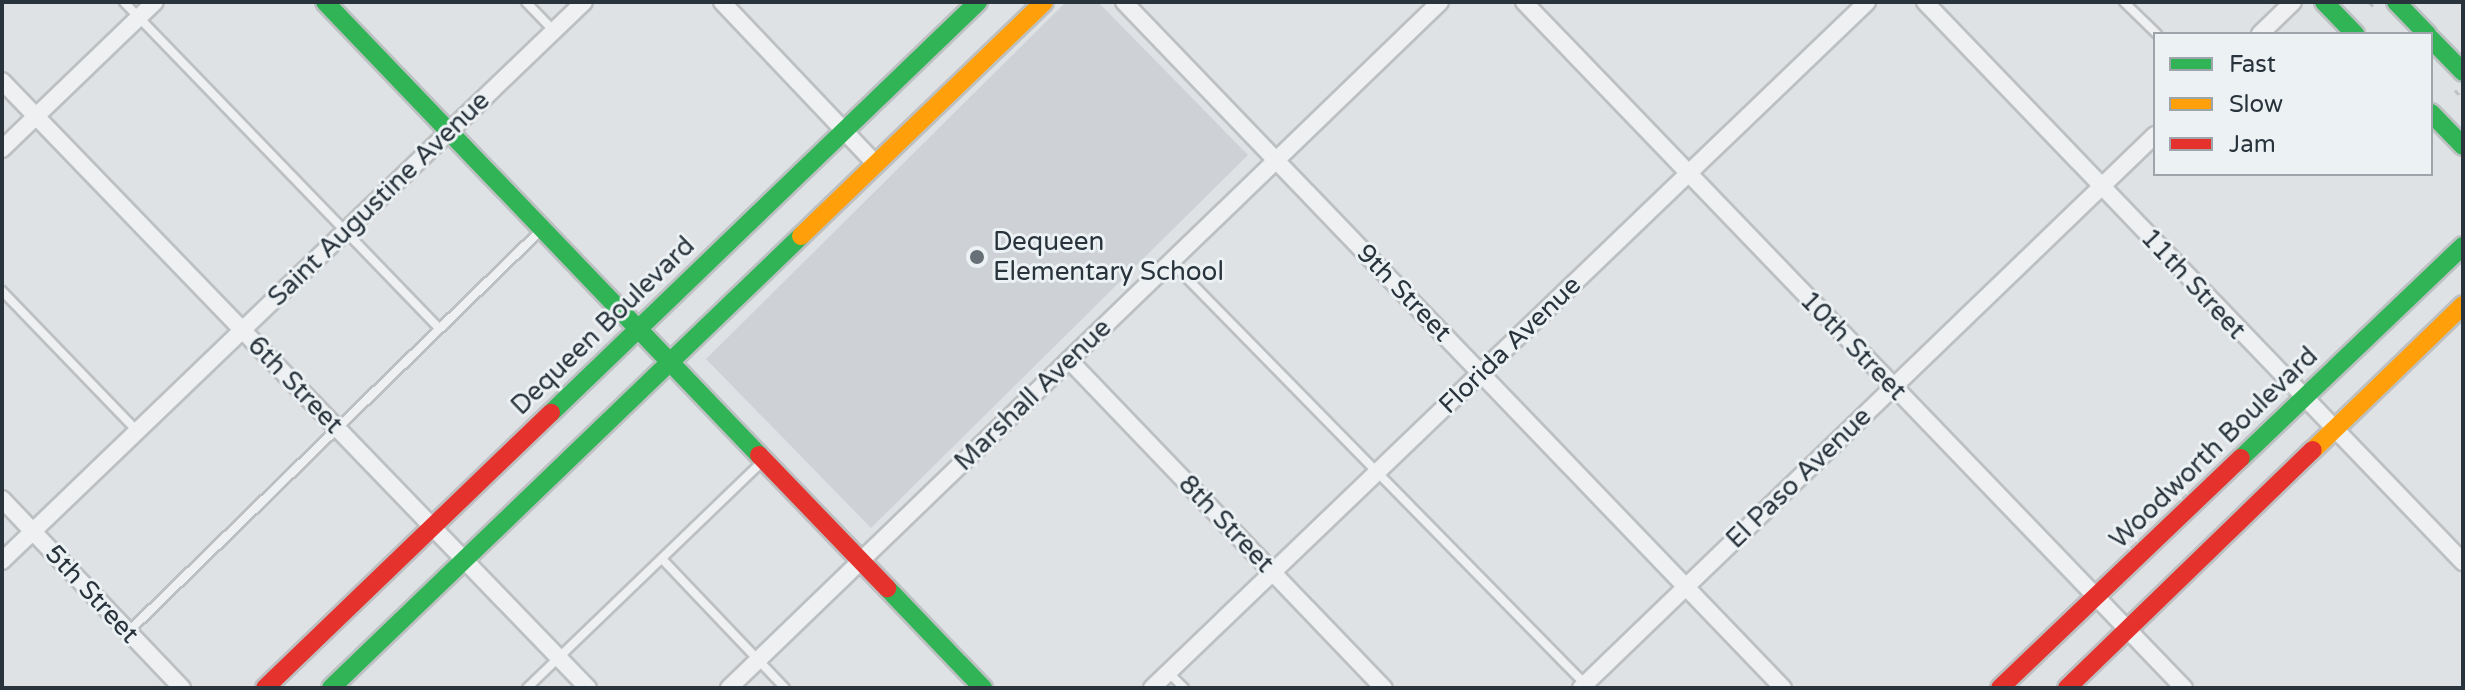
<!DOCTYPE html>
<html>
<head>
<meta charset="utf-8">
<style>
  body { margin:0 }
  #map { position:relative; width:2465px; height:690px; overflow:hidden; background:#dfe2e4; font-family:"Varela Round",sans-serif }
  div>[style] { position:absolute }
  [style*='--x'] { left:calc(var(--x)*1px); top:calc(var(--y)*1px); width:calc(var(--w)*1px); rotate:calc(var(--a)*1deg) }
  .built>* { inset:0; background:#ced2d7 }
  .path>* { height:3px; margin-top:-1.5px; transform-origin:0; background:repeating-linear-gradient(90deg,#bec2c4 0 6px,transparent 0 12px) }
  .roads { filter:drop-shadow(2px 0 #bdc0c2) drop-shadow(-2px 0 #bdc0c2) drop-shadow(0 2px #bdc0c2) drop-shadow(0 -2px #bdc0c2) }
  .lane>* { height:8px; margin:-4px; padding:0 4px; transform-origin:4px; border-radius:4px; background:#eff0f1 }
  .street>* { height:16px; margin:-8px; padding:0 8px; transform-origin:8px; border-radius:8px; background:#eff0f1 }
  .fast>* { height:18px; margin:-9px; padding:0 9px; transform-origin:9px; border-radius:9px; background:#30b455 }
  .slow>* { height:18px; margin:-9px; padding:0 9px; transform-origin:9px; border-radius:9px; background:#ff9f0a }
  .jam>* { height:18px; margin:-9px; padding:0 9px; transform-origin:9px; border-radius:9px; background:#e5322d }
  .dots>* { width:22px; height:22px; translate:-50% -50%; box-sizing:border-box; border:4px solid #ecf1f4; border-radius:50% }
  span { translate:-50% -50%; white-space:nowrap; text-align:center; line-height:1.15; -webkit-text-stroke:6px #ecf1f4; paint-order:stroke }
  .street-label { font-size:26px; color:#28333c }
  .poi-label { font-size:26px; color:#28333c }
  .left { translate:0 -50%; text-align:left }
  .frame { position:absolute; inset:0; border:4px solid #28333c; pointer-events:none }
  .legend { position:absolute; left:2153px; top:32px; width:280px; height:144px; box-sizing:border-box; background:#ecf1f4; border:2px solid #9ea5aa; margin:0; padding:10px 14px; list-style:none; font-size:24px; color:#28333c }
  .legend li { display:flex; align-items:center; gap:16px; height:40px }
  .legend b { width:40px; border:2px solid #9ea5aa }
</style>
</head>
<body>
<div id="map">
  <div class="built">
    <i style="clip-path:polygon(1066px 2px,1098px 2px,1248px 155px,871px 528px,706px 359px)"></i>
  </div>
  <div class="path">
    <i style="--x:2369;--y:2;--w:8;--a:45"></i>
    <i style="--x:2455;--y:90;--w:12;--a:48"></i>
  </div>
  <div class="roads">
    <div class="lane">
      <i style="--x:124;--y:2;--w:453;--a:46"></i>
      <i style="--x:526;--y:2;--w:40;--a:46"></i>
      <i style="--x:2124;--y:2;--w:46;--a:44.1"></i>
      <i style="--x:1171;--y:262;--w:591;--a:45.55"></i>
      <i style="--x:2;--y:291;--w:194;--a:46"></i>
      <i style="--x:662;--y:559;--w:178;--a:46.4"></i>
      <i style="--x:128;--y:632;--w:575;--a:-44.22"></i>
      <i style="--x:1169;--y:673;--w:21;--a:45"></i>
      <i style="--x:527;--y:688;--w:325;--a:-43.9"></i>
    </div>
    <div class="street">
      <i style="--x:722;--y:2;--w:224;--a:46.5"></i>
      <i style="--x:1124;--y:2;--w:951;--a:46.15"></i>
      <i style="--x:1524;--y:2;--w:952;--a:46.11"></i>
      <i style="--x:1925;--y:2;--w:777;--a:46.15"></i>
      <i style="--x:2260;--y:34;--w:46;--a:-44.1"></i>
      <i style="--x:2;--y:81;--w:844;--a:46.01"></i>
      <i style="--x:2;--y:149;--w:212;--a:-43.9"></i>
      <i style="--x:1069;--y:360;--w:455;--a:46.2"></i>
      <i style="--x:2;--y:499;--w:261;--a:46.4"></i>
      <i style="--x:2;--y:561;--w:807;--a:-43.85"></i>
      <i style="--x:729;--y:688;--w:988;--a:-43.97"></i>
      <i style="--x:1152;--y:688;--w:991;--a:-43.81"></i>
      <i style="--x:1581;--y:688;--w:797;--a:-43.93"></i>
    </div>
    <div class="fast">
      <i style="--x:325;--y:2;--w:627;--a:46.23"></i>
      <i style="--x:2324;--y:2;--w:45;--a:45.9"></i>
      <i style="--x:2396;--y:2;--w:45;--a:45.9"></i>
      <i style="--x:2431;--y:39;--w:46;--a:45.9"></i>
      <i style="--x:2431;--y:113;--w:46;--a:45.9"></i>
      <i style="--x:551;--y:413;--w:593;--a:-43.91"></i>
      <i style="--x:2241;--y:458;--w:307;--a:-43.7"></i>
      <i style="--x:887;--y:588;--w:139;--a:46.2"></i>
      <i style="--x:331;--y:688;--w:652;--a:-43.88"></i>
    </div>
    <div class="slow">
      <i style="--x:801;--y:236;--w:337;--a:-43.9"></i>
      <i style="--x:2313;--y:450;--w:209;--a:-44"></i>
    </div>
    <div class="jam">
      <i style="--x:759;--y:455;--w:185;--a:46.1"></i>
      <i style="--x:265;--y:688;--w:397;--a:-43.9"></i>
      <i style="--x:2000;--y:688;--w:333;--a:-43.7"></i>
      <i style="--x:2067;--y:688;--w:342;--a:-44.1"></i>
    </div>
  </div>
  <div class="dots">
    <i style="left:977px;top:257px;background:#687077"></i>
  </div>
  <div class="street-label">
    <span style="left:379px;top:199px;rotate:-44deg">Saint Augustine Avenue</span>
    <span style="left:2193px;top:284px;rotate:47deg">11th Street</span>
    <span style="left:1404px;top:293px;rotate:46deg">9th Street</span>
    <span style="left:603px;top:326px;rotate:-44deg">Dequeen Boulevard</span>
    <span style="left:1510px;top:345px;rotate:-44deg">Florida Avenue</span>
    <span style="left:1853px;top:346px;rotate:46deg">10th Street</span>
    <span style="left:295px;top:385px;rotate:46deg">6th Street</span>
    <span style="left:1033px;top:395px;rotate:-44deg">Marshall Avenue</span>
    <span style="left:2214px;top:448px;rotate:-44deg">Woodworth Boulevard</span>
    <span style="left:1799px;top:478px;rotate:-44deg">El Paso Avenue</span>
    <span style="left:1226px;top:524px;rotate:46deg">8th Street</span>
    <span style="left:92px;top:594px;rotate:47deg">5th Street</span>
  </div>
  <div class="poi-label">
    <span class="left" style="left:993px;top:257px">Dequeen<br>Elementary School</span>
  </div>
  <div class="frame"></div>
  <ul class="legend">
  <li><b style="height:10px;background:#30b455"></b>Fast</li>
  <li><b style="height:10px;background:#ff9f0a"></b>Slow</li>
  <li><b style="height:10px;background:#e5322d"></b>Jam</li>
  </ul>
</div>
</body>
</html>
